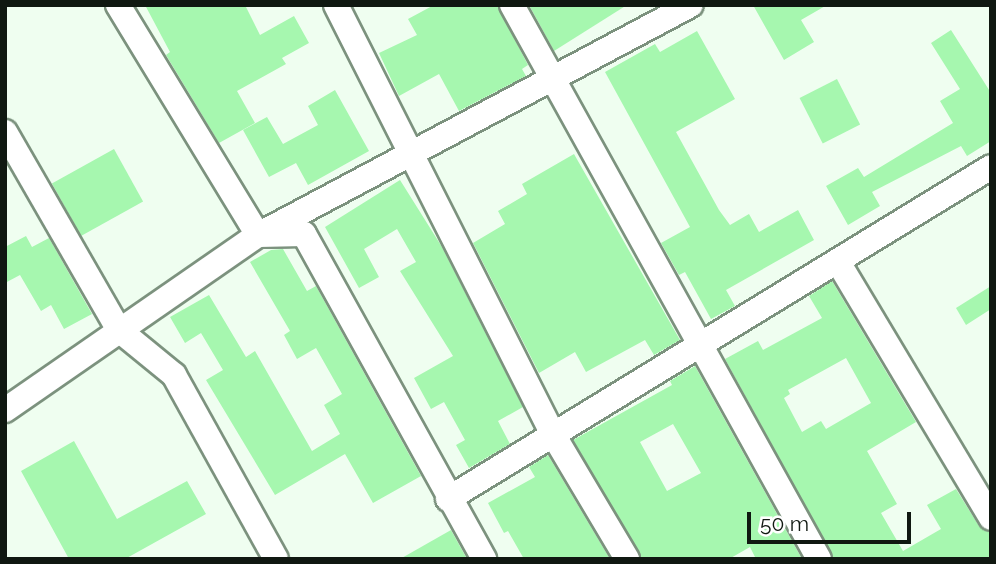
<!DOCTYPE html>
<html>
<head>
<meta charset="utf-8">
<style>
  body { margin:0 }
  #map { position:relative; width:996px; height:564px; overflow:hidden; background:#effef0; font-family:Raleway,sans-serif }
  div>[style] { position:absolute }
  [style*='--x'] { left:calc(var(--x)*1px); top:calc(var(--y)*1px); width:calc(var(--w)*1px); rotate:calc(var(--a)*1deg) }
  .building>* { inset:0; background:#a6f7af; transform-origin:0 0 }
  .roads { filter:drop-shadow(2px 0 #7c927e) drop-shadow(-2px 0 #7c927e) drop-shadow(0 2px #7c927e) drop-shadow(0 -2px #7c927e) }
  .minor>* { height:24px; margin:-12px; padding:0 12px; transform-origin:12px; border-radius:12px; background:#fff }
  span { translate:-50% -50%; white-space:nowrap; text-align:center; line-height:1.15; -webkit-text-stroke:5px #fff; paint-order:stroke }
  .frame { position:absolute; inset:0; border:7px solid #101811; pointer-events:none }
  .scale { position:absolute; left:747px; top:512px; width:164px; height:32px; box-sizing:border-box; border:4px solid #101811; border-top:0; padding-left:9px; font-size:21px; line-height:24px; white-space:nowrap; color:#101811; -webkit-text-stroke:5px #fff; paint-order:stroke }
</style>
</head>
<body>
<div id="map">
  <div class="building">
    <i style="clip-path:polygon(145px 5px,245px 5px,260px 35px,294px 16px,309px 43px,282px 58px,286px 64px,237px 91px,255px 123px,219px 143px,166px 55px,170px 52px)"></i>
    <i style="clip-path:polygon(434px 5px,497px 5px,528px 65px,522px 69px,526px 76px,459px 111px,439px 74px,399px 96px,379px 53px,417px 35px,408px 19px)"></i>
    <i style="clip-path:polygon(529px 5px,627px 5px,554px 51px)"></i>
    <i style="clip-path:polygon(753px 5px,827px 5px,801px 20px,814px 42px,784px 60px)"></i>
    <i style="clip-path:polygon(951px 30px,991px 93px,991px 141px,967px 156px,961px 146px,872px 192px,880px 206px,848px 225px,826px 186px,858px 168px,864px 177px,953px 123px,940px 101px,960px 89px,931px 43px)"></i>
    <i style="clip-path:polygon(697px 31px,735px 99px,676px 132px,719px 210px,730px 225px,749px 214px,759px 232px,798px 210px,814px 240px,726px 290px,735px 306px,711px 319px,685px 272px,679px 275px,661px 243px,690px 227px,605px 72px,655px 44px,660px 52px)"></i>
    <i style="left:837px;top:79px;width:51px;height:42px;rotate:63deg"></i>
    <i style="clip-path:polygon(335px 90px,369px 151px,308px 185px,296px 163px,269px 177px,243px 130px,267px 117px,283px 144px,318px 125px,308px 106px)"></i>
    <i style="left:114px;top:149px;width:60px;height:71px;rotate:61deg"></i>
    <i style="clip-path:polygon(574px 154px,680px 340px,654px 355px,645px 340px,586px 372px,575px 352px,539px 373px,473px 243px,505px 224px,498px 211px,527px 194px,522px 184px)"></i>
    <i style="clip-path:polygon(400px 180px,442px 247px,523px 407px,498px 421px,510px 444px,469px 468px,456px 445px,465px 440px,444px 402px,431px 409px,414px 378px,453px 356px,400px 271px,416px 262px,397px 229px,364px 249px,379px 277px,359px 288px,325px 227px)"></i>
    <i style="clip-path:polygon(26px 236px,32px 247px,49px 238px,92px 314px,64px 329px,51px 305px,41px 311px,20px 275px,5px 283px,5px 247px)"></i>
    <i style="clip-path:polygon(283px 249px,307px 291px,316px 286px,421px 476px,373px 503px,345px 454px,275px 495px,206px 380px,223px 370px,201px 333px,185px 343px,170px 317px,209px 295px,246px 357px,255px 351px,312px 451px,340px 434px,324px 405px,342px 394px,316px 348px,297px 359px,284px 335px,290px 331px,250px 262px,271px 250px)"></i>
    <i style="clip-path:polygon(evenodd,832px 281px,916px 422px,867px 451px,897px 504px,881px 513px,903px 551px,941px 529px,927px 505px,956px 489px,979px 526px,991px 533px,991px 559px,834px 559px,725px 359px,758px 341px,763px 350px,822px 318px,809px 296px,832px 281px,846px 358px,871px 403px,826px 429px,821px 421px,802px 432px,784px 398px,790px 394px,788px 390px,846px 358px)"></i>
    <i style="clip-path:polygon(991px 286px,991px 309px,966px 325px,956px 308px)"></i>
    <i style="clip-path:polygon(evenodd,695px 366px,802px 559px,756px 559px,750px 547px,729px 559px,642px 559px,573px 440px,672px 385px,670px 381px,695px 366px,673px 424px,701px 473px,667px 491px,640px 442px,673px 424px)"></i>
    <i style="clip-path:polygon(74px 441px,117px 519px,187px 481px,206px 514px,125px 559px,69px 559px,21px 471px)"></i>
    <i style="clip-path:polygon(548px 455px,610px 559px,524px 559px,508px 531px,504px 533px,488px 503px,535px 477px,529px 467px)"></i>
    <i style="clip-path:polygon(451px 530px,467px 559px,400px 559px)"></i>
  </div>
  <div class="roads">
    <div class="minor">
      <i style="--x:118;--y:5;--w:269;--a:58.7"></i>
      <i style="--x:258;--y:235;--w:46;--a:-1.2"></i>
      <i style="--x:304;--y:234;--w:372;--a:61"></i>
      <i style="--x:336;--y:5;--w:483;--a:63.2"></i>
      <i style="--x:554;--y:436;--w:143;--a:59.3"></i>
      <i style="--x:512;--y:5;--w:633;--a:61.01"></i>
      <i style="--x:5;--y:132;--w:228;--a:60.1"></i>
      <i style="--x:119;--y:330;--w:71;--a:39.3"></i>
      <i style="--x:174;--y:375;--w:210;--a:61"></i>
      <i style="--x:838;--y:262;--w:298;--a:59.1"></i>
      <i style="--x:5;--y:410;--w:308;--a:-34.7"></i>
      <i style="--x:258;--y:235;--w:490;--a:-28"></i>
      <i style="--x:448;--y:499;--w:636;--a:-31.44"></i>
    </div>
  </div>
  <div class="frame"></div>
  <div class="scale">50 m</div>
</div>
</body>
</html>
